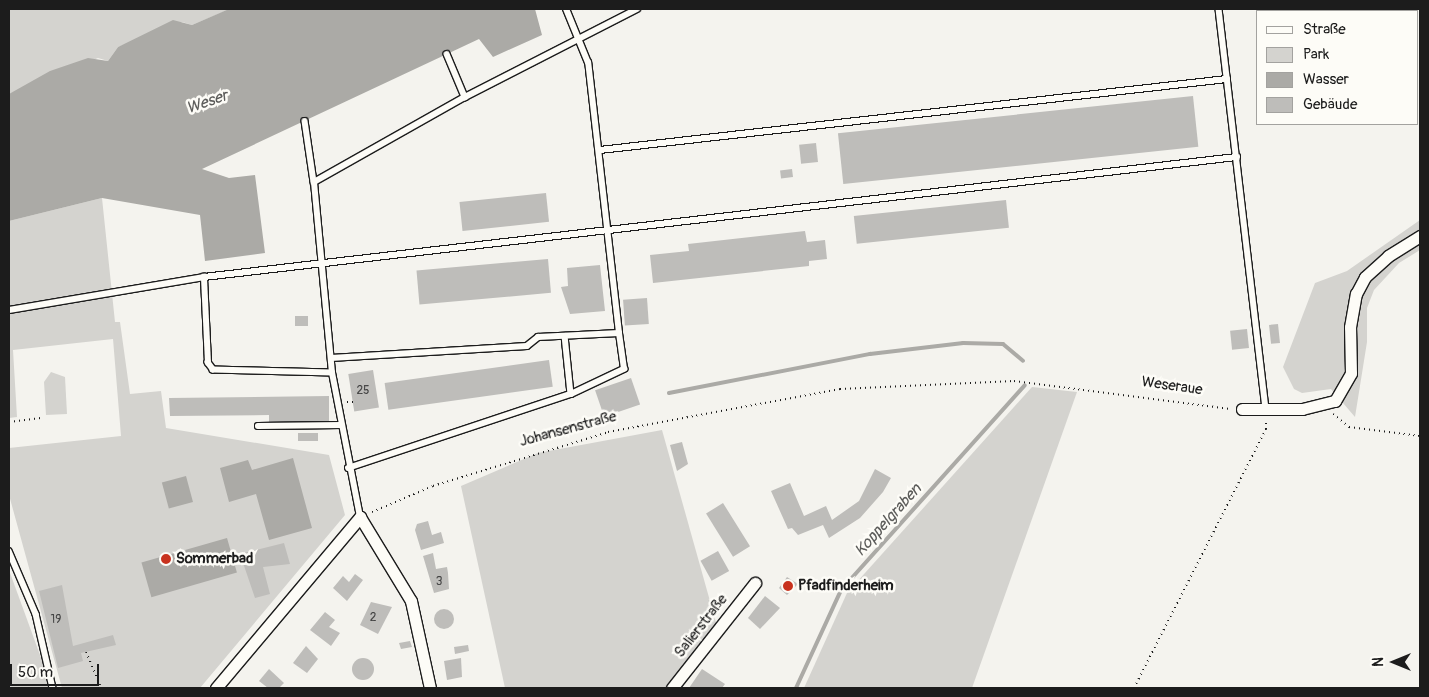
<!DOCTYPE html>
<html>
<head>
<meta charset="utf-8">
<style>
  body { margin:0 }
  #map { position:relative; width:1429px; height:697px; overflow:hidden; background:#f4f3ee; font-family:Pangolin,sans-serif }
  div>[style] { position:absolute }
  [style*='--x'] { left:calc(var(--x)*1px); top:calc(var(--y)*1px); width:calc(var(--w)*1px); rotate:calc(var(--a)*1deg) }
  .green>* { inset:0; background:#d4d3cf }
  .water>* { inset:0; background:#abaaa6; transform-origin:0 0 }
  .stream>* { height:4px; margin:-2px; padding:0 2px; transform-origin:2px; border-radius:2px; background:#abaaa6 }
  .building>* { inset:0; background:#bebdba; transform-origin:0 0 }
  .round { border-radius:50% }
  .path>* { height:2px; margin-top:-1px; transform-origin:0; background:repeating-linear-gradient(90deg,#1c1c1c 0 1px,transparent 0 5px) }
  .roads { filter:drop-shadow(1px 0 #1c1c1c) drop-shadow(-1px 0 #1c1c1c) drop-shadow(0 1px #1c1c1c) drop-shadow(0 -1px #1c1c1c) }
  .service>* { height:5.5px; margin:-2.75px; padding:0 2.75px; transform-origin:2.75px; border-radius:2.75px; background:#fdfcf7 }
  .minor>* { height:11px; margin:-5.5px; padding:0 5.5px; transform-origin:5.5px; border-radius:5.5px; background:#fdfcf7 }
  .dots>* { width:14px; height:14px; translate:-50% -50%; box-sizing:border-box; border:2px solid #fdfcf7; border-radius:50% }
  span { translate:-50% -50%; white-space:nowrap; text-align:center; line-height:1.15; -webkit-text-stroke:5px #fdfcf7; paint-order:stroke }
  .number-label { font-size:12px; color:#444 }
  .number-label span { -webkit-text-stroke-width:0 }
  .street-label { font-size:15px; color:#1c1c1c }
  .poi-label { font-size:15px; color:#1c1c1c; font-weight:700 }
  .left { translate:0 -50%; text-align:left }
  .water-label { font-size:16px; color:#5c5c5a; font-style:italic }
  .frame { position:absolute; inset:0; border:10px solid #1c1c1c; pointer-events:none }
  .legend { position:absolute; left:1256px; top:10px; width:162px; height:115px; box-sizing:border-box; background:#fdfcf7; border:1px solid #a3a29f; margin:0; padding:6px 9px; list-style:none; font-size:15px; color:#1c1c1c }
  .legend li { display:flex; align-items:center; gap:10px; height:25px }
  .legend b { width:25px; border:1px solid #a3a29f }
  .north { position:absolute; left:1369px; top:637px; width:50px; height:50px; -webkit-text-stroke:4px #fdfcf7; paint-order:stroke; rotate:270deg; font-size:14px; font-weight:700; line-height:20px; text-align:center; color:#1c1c1c }
  .north::after { content:''; display:block; margin:auto; width:18px; height:22px; background:#1c1c1c; clip-path:polygon(50% 0,100% 100%,50% 72%,0 100%) }
  .scale { position:absolute; left:10px; top:664px; width:89px; height:22px; box-sizing:border-box; border:2px solid #1c1c1c; border-top:0; padding-left:6px; font-size:15px; line-height:18px; white-space:nowrap; color:#1c1c1c; -webkit-text-stroke:4px #fdfcf7; paint-order:stroke }
</style>
</head>
<body>
<div id="map">
  <div class="green">
    <i style="clip-path:polygon(9px 9px,230px 9px,192px 25px,182px 22px,118px 47px,108px 61px,98px 58px,9px 94px)"></i>
    <i style="clip-path:polygon(102px 198px,115px 322px,120px 322px,130px 394px,161px 391px,166px 428px,329px 455px,345px 515px,200px 688px,62px 688px,9px 495px,9px 448px,121px 436px,113px 339px,13px 350px,17px 417px,9px 418px,9px 221px)"></i>
    <i style="clip-path:polygon(1420px 220px,1420px 250px,1399px 263px,1374px 290px,1367px 308px,1367px 342px,1355px 417px,1331px 389px,1302px 393px,1294px 389px,1283px 367px,1315px 283px,1347px 271px)"></i>
    <i style="clip-path:polygon(51px 372px,65px 377px,67px 414px,46px 415px,44px 382px)"></i>
    <i style="clip-path:polygon(1032px 387px,1077px 392px,972px 688px,804px 688px,847px 593px)"></i>
    <i style="clip-path:polygon(662px 430px,717px 626px,666px 688px,505px 688px,461px 486px,538px 453px)"></i>
    <i style="clip-path:polygon(9px 570px,52px 688px,9px 688px)"></i>
  </div>
  <div class="water">
    <i style="clip-path:polygon(229px 9px,535px 9px,542px 35px,493px 57px,479px 39px,202px 169px,229px 178px,255px 175px,265px 253px,205px 261px,200px 215px,102px 198px,9px 221px,9px 94px,50px 71px,88px 58px,108px 61px,118px 47px,173px 20px,192px 25px)"></i>
    <i style="clip-path:polygon(293px 458px,312px 528px,269px 540px,256px 494px,229px 502px,220px 468px,248px 460px,252px 470px)"></i>
    <i style="left:186px;top:476px;width:27px;height:25px;rotate:75deg"></i>
    <i style="left:227px;top:538px;width:36px;height:89px;rotate:74deg"></i>
  </div>
  <div class="stream">
    <i style="--x:669;--y:393;--w:205;--a:-11"></i>
    <i style="--x:870;--y:354;--w:94;--a:-6.7"></i>
    <i style="--x:963;--y:343;--w:40;--a:1.4"></i>
    <i style="--x:1003;--y:344;--w:26;--a:40"></i>
    <i style="--x:796;--y:688;--w:108;--a:-65.3"></i>
    <i style="--x:841;--y:590;--w:275;--a:-48.1"></i>
  </div>
  <div class="building">
    <i style="left:1193px;top:96px;width:51px;height:357px;rotate:84deg"></i>
    <i style="left:816px;top:143px;width:19px;height:17px;rotate:84deg"></i>
    <i style="left:792px;top:169px;width:8px;height:12px;rotate:83deg"></i>
    <i style="left:546px;top:193px;width:29px;height:87px;rotate:84deg"></i>
    <i style="left:1006px;top:200px;width:28px;height:153px;rotate:84deg"></i>
    <i style="clip-path:polygon(805px 231px,807px 242px,825px 240px,827px 259px,809px 261px,809px 266px,653px 283px,650px 255px,689px 251px,688px 244px)"></i>
    <i style="left:548px;top:259px;width:34px;height:132px;rotate:85deg"></i>
    <i style="clip-path:polygon(600px 265px,605px 311px,570px 314px,561px 287px,568px 286px,567px 268px)"></i>
    <i style="left:647px;top:298px;width:26px;height:24px;rotate:86deg"></i>
    <i style="left:295px;top:316px;width:13px;height:10px"></i>
    <i style="left:1278px;top:324px;width:19px;height:9px;rotate:84deg"></i>
    <i style="left:1247px;top:329px;width:19px;height:17px;rotate:84deg"></i>
    <i style="left:549px;top:360px;width:27px;height:166px;rotate:82deg"></i>
    <i style="left:373px;top:370px;width:38px;height:25px;rotate:81deg"></i>
    <i style="left:631px;top:378px;width:28px;height:38px;rotate:71deg"></i>
    <i style="clip-path:polygon(329px 396px,329px 422px,269px 422px,269px 415px,170px 416px,169px 398px)"></i>
    <i style="left:318px;top:433px;width:8px;height:20px;rotate:90deg"></i>
    <i style="clip-path:polygon(682px 442px,688px 464px,677px 471px,670px 445px)"></i>
    <i style="clip-path:polygon(875px 469px,891px 478px,883px 492px,860px 518px,829px 538px,823px 525px,798px 535px,792px 528px,788px 529px,771px 491px,790px 483px,804px 516px,826px 506px,832px 520px,859px 501px)"></i>
    <i style="left:723px;top:503px;width:51px;height:20px;rotate:58deg"></i>
    <i style="clip-path:polygon(428px 521px,432px 535px,441px 532px,444px 543px,421px 550px,415px 530px,417px 524px)"></i>
    <i style="clip-path:polygon(284px 543px,290px 564px,263px 567px,270px 594px,255px 598px,240px 554px)"></i>
    <i style="left:718px;top:551px;width:23px;height:20px;rotate:61deg"></i>
    <i style="clip-path:polygon(433px 553px,436px 569px,447px 567px,448px 573px,449px 589px,434px 593px,423px 556px)"></i>
    <i style="clip-path:polygon(355px 574px,363px 580px,347px 601px,333px 588px,343px 576px,349px 582px)"></i>
    <i style="clip-path:polygon(787px 577px,798px 584px,787px 595px,779px 588px)"></i>
    <i style="clip-path:polygon(62px 585px,73px 646px,113px 635px,116px 645px,81px 653px,83px 661px,58px 668px,39px 591px)"></i>
    <i style="clip-path:polygon(765px 596px,780px 608px,760px 629px,748px 618px)"></i>
    <i style="left:717px;top:598px;width:12px;height:9px;rotate:76deg"></i>
    <i style="clip-path:polygon(371px 602px,392px 607px,378px 634px,360px 625px)"></i>
    <i class="round" style="left:434px;top:609px;width:20px;height:20px"></i>
    <i style="clip-path:polygon(325px 612px,335px 620px,329px 627px,340px 633px,331px 646px,310px 630px)"></i>
    <i style="clip-path:polygon(410px 641px,412px 647px,401px 649px,399px 643px)"></i>
    <i style="clip-path:polygon(468px 645px,469px 651px,455px 654px,454px 647px)"></i>
    <i style="clip-path:polygon(306px 646px,318px 659px,307px 673px,293px 663px)"></i>
    <i style="clip-path:polygon(461px 658px,462px 677px,447px 680px,444px 661px)"></i>
    <i class="round" style="left:352px;top:658px;width:22px;height:22px"></i>
    <i style="clip-path:polygon(269px 669px,284px 683px,279px 688px,268px 688px,259px 681px)"></i>
    <i style="clip-path:polygon(702px 669px,725px 684px,722px 688px,689px 688px)"></i>
  </div>
  <div class="path">
    <i style="--x:347;--y:402;--w:6;--a:0"></i>
    <i style="--x:1333;--y:414;--w:21;--a:39"></i>
    <i style="--x:1349;--y:427;--w:72;--a:7.2"></i>
    <i style="--x:9;--y:422;--w:32;--a:-7"></i>
    <i style="--x:372;--y:512;--w:66;--a:-23.1"></i>
    <i style="--x:433;--y:486;--w:183;--a:-17.1"></i>
    <i style="--x:608;--y:432;--w:236;--a:-10.5"></i>
    <i style="--x:840;--y:389;--w:174;--a:-2.6"></i>
    <i style="--x:1014;--y:381;--w:218;--a:7.4"></i>
    <i style="--x:86;--y:652;--w:39;--a:67"></i>
    <i style="--x:1134;--y:688;--w:291;--a:-63"></i>
    <i style="--x:1266;--y:429;--w:9;--a:-90"></i>
  </div>
  <div class="roads">
    <div class="service">
      <i style="--x:1219;--y:9;--w:402;--a:83.3"></i>
      <i style="--x:447;--y:54;--w:47;--a:67.3"></i>
      <i style="--x:305;--y:121;--w:62;--a:81.6"></i>
      <i style="--x:600;--y:150;--w:631;--a:-6.46"></i>
      <i style="--x:9;--y:310;--w:198;--a:-9.6"></i>
      <i style="--x:565;--y:336;--w:58;--a:84.1"></i>
      <i style="--x:331;--y:358;--w:196;--a:-3.5"></i>
      <i style="--x:527;--y:346;--w:14;--a:-39"></i>
      <i style="--x:538;--y:337;--w:81;--a:-2.8"></i>
      <i style="--x:619;--y:333;--w:272;--a:-96.5"></i>
      <i style="--x:588;--y:63;--w:58;--a:-112.2"></i>
      <i style="--x:332;--y:373;--w:119;--a:-178.6"></i>
      <i style="--x:213;--y:370;--w:9;--a:-126"></i>
      <i style="--x:208;--y:363;--w:86;--a:-92.7"></i>
      <i style="--x:204;--y:277;--w:1040;--a:-6.63"></i>
      <i style="--x:258;--y:426;--w:83;--a:-0.7"></i>
      <i style="--x:348;--y:468;--w:235;--a:-18.4"></i>
      <i style="--x:571;--y:394;--w:59;--a:-25.3"></i>
      <i style="--x:624;--y:369;--w:36;--a:-98"></i>
      <i style="--x:360;--y:517;--w:147;--a:-101"></i>
      <i style="--x:332;--y:373;--w:192;--a:-95.4"></i>
      <i style="--x:314;--y:182;--w:173;--a:-29.4"></i>
      <i style="--x:465;--y:97;--w:193;--a:-27.1"></i>
      <i style="--x:9;--y:551;--w:69;--a:66.8"></i>
      <i style="--x:36;--y:614;--w:76;--a:77.1"></i>
    </div>
    <div class="minor">
      <i style="--x:1242;--y:409;--w:60;--a:0"></i>
      <i style="--x:1302;--y:409;--w:34;--a:-14"></i>
      <i style="--x:1335;--y:401;--w:32;--a:-60"></i>
      <i style="--x:1351;--y:373;--w:46;--a:-91.2"></i>
      <i style="--x:1350;--y:327;--w:34;--a:-80"></i>
      <i style="--x:1356;--y:294;--w:19;--a:-62"></i>
      <i style="--x:1365;--y:277;--w:31;--a:-42"></i>
      <i style="--x:1388;--y:256;--w:38;--a:-32"></i>
      <i style="--x:216;--y:688;--w:224;--a:-49.9"></i>
      <i style="--x:360;--y:517;--w:98;--a:58.7"></i>
      <i style="--x:411;--y:601;--w:89;--a:77.7"></i>
      <i style="--x:672;--y:688;--w:134;--a:-51.7"></i>
    </div>
  </div>
  <div class="dots">
    <i style="left:166px;top:559px;background:#c8321e"></i>
    <i style="left:788px;top:586px;background:#c8321e"></i>
  </div>
  <div class="number-label">
    <span style="left:363px;top:391px">25</span>
    <span style="left:439px;top:582px">3</span>
    <span style="left:373px;top:618px">2</span>
    <span style="left:56px;top:620px">19</span>
  </div>
  <div class="street-label">
    <span style="left:1172px;top:386px;rotate:8deg">Weseraue</span>
    <span style="left:568px;top:429px;rotate:-15deg">Johansenstraße</span>
    <span style="left:701px;top:626px;rotate:-52deg">Salierstraße</span>
  </div>
  <div class="poi-label">
    <span class="left" style="left:176px;top:559px">Sommerbad</span>
    <span class="left" style="left:798px;top:586px">Pfadfinderheim</span>
  </div>
  <div class="water-label">
    <span style="left:207px;top:102px;rotate:-19deg">Weser</span>
    <span style="left:888px;top:520px;rotate:-48deg">Koppelgraben</span>
  </div>
  <div class="frame"></div>
  <ul class="legend">
  <li><b style="height:6px;background:#fdfcf7"></b>Straße</li>
  <li><b style="height:14px;background:#d4d3cf"></b>Park</li>
  <li><b style="height:14px;background:#abaaa6"></b>Wasser</li>
  <li><b style="height:14px;background:#bebdba"></b>Gebäude</li>
  </ul>
  <div class="north">N</div>
  <div class="scale">50 m</div>
</div>
</body>
</html>
